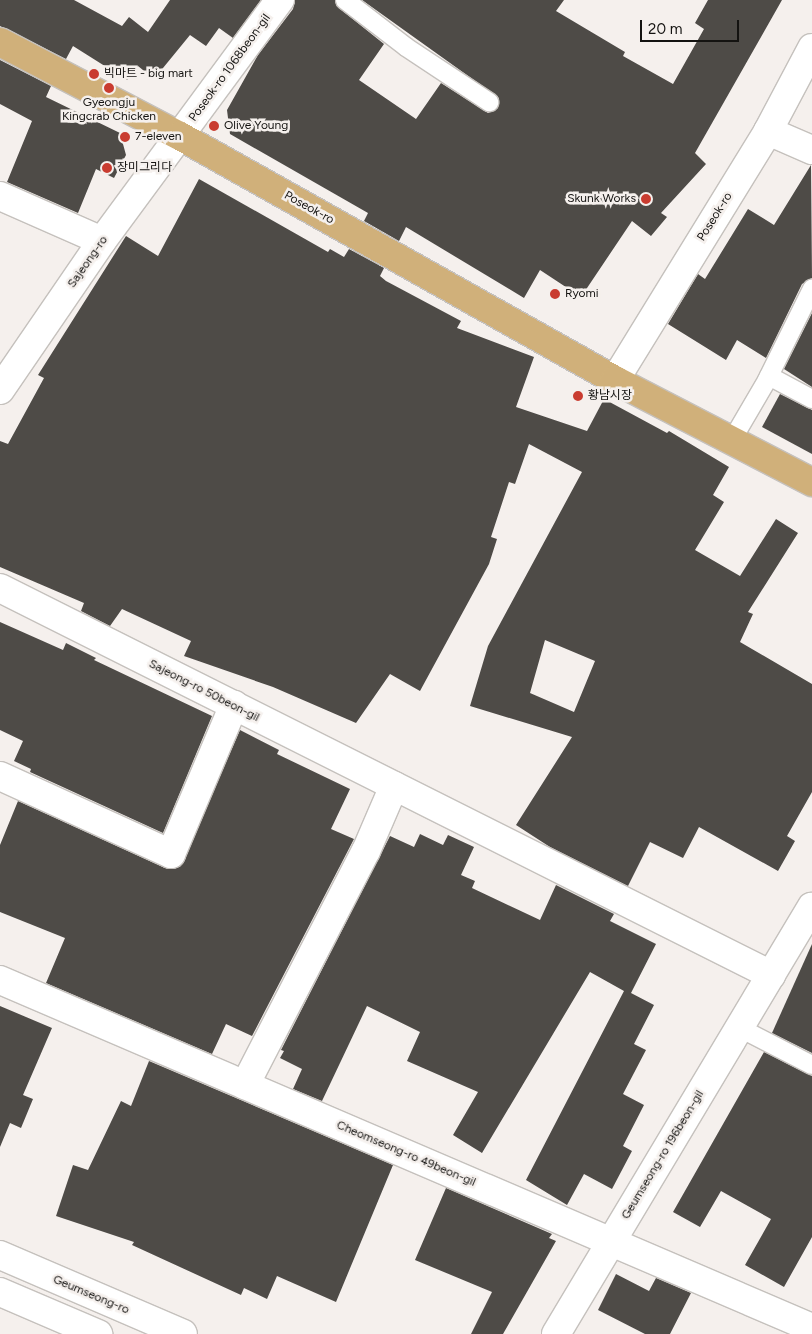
<!DOCTYPE html>
<html>
<head>
<meta charset="utf-8">
<style>
  body { margin:0 }
  #map { position:relative; width:812px; height:1334px; overflow:hidden; background:#f5f0ed; font-family:Figtree,"Noto Sans KR",sans-serif }
  div>[style] { position:absolute }
  [style*='--x'] { left:calc(var(--x)*1px); top:calc(var(--y)*1px); width:calc(var(--w)*1px); rotate:calc(var(--a)*1deg) }
  .building>* { inset:0; background:#4e4b47 }
  .roads { filter:drop-shadow(1px 0 #c5c1bd) drop-shadow(-1px 0 #c5c1bd) drop-shadow(0 1px #c5c1bd) drop-shadow(0 -1px #c5c1bd) }
  .service>* { height:18px; margin:-9px; padding:0 9px; transform-origin:9px; border-radius:9px; background:#fff }
  .minor>* { height:28px; margin:-14px; padding:0 14px; transform-origin:14px; border-radius:14px; background:#fff }
  .tertiary>* { height:28px; margin:-14px; padding:0 14px; transform-origin:14px; border-radius:14px; background:#fff }
  .primary>* { height:28px; margin:-14px; padding:0 14px; transform-origin:14px; border-radius:14px; background:#d0b07a }
  .dots>* { width:14px; height:14px; translate:-50% -50%; box-sizing:border-box; border:2px solid #f5f0ed; border-radius:50% }
  span { translate:-50% -50%; white-space:nowrap; text-align:center; line-height:1.15; -webkit-text-stroke:5px #f5f0ed; paint-order:stroke }
  .street-label { font-size:12px; color:#141311 }
  .poi-label { font-size:12px; color:#141311 }
  .left { translate:0 -50%; text-align:left }
  .right { translate:-100% -50%; text-align:right }
  .scale { position:absolute; left:640px; top:20px; width:99px; height:22px; box-sizing:border-box; border:2px solid #141311; border-top:0; padding-left:6px; font-size:15px; line-height:18px; white-space:nowrap; color:#141311; -webkit-text-stroke:4px #f5f0ed; paint-order:stroke }
</style>
</head>
<body>
<div id="map">
  <div class="building">
    <i style="clip-path:polygon(0 0,74px 0,122px 26px,129px 17px,148px 32px,170px 0,261px 0,233px 38px,219px 28px,206px 46px,190px 35px,154px 79px,138px 66px,127px 80px,73px 46px,66px 59px,0 26px)"></i>
    <i style="clip-path:polygon(295px 0,335px 0,339px 8px,384px 44px,359px 80px,416px 119px,441px 83px,488px 113px,498px 108px,499px 98px,362px 0,564px 0,556px 11px,625px 52px,623px 56px,673px 84px,704px 29px,695px 23px,708px 0,782px 0,695px 153px,706px 164px,661px 213px,667px 217px,651px 236px,632px 221px,581px 297px,540px 270px,524px 298px,406px 227px,399px 241px,364px 221px,368px 213px,230px 134px,227px 110px,258px 55px,293px 9px)"></i>
    <i style="clip-path:polygon(0 60px,51px 86px,46px 97px,120px 133px,126px 155px,114px 178px,96px 169px,78px 213px,7px 182px,32px 121px,0 104px)"></i>
    <i style="clip-path:polygon(811px 165px,812px 278px,802px 284px,766px 358px,737px 340px,726px 360px,668px 324px,698px 274px,705px 279px,748px 209px,774px 225px)"></i>
    <i style="clip-path:polygon(evenodd,199px 179px,328px 252px,330px 249px,344px 257px,349px 249px,384px 268px,380px 276px,386px 281px,461px 321px,457px 328px,534px 357px,516px 407px,587px 431px,604px 399px,667px 433px,669px 431px,729px 467px,713px 495px,724px 502px,695px 550px,740px 576px,776px 519px,798px 533px,748px 612px,753px 614px,740px 642px,812px 684px,812px 792px,787px 836px,795px 841px,778px 871px,699px 827px,683px 858px,650px 842px,628px 886px,550px 847px,516px 825px,572px 737px,470px 706px,488px 646px,582px 472px,529px 444px,515px 484px,509px 482px,491px 537px,497px 539px,489px 564px,420px 691px,390px 674px,356px 723px,273px 687px,184px 656px,191px 641px,122px 609px,110px 626px,81px 611px,84px 603px,0 567px,0 441px,8px 444px,44px 378px,38px 375px,126px 236px,158px 256px,199px 179px,545px 640px,595px 661px,574px 712px,530px 693px,545px 640px)"></i>
    <i style="clip-path:polygon(812px 313px,812px 387px,784px 369px)"></i>
    <i style="clip-path:polygon(780px 394px,812px 410px,812px 454px,762px 427px)"></i>
    <i style="clip-path:polygon(0 622px,63px 650px,66px 643px,96px 658px,94px 660px,212px 716px,163px 833px,30px 772px,31px 769px,14px 761px,23px 741px,0 730px)"></i>
    <i style="clip-path:polygon(240px 730px,279px 750px,277px 754px,350px 789px,331px 829px,354px 839px,252px 1036px,226px 1024px,212px 1054px,46px 983px,65px 938px,0 912px,0 845px,18px 801px,165px 868px,180px 867px)"></i>
    <i style="clip-path:polygon(420px 834px,443px 845px,448px 835px,474px 847px,461px 875px,475px 881px,472px 888px,540px 920px,556px 885px,614px 914px,610px 921px,656px 944px,631px 993px,654px 1005px,634px 1044px,646px 1050px,623px 1094px,644px 1105px,623px 1146px,632px 1151px,612px 1189px,584px 1174px,567px 1205px,526px 1180px,624px 991px,590px 972px,482px 1153px,453px 1135px,478px 1092px,407px 1061px,420px 1032px,367px 1006px,322px 1101px,293px 1089px,302px 1069px,280px 1058px,284px 1051px,281px 1050px,390px 836px,414px 847px)"></i>
    <i style="clip-path:polygon(812px 944px,812px 1053px,772px 1033px)"></i>
    <i style="clip-path:polygon(0 1006px,52px 1028px,23px 1095px,33px 1099px,21px 1128px,10px 1123px,0 1147px)"></i>
    <i style="clip-path:polygon(764px 1052px,812px 1076px,812px 1237px,784px 1287px,745px 1265px,771px 1219px,721px 1191px,700px 1227px,673px 1212px)"></i>
    <i style="clip-path:polygon(149px 1061px,393px 1165px,336px 1302px,277px 1276px,267px 1299px,244px 1288px,241px 1295px,132px 1245px,134px 1242px,56px 1216px,73px 1165px,88px 1170px,121px 1101px,131px 1106px)"></i>
    <i style="clip-path:polygon(446px 1188px,552px 1234px,549px 1238px,556px 1241px,503px 1334px,471px 1334px,492px 1292px,415px 1260px)"></i>
    <i style="clip-path:polygon(616px 1274px,649px 1291px,656px 1278px,691px 1293px,670px 1334px,645px 1334px,598px 1310px)"></i>
  </div>
  <div class="roads">
    <div class="service">
      <i style="--x:345;--y:0;--w:77;--a:37.6"></i>
      <i style="--x:406;--y:47;--w:100;--a:33.5"></i>
      <i style="--x:769;--y:376;--w:49;--a:28.1"></i>
      <i style="--x:732;--y:440;--w:69;--a:-59.7"></i>
      <i style="--x:767;--y:380;--w:102;--a:-63.7"></i>
      <i style="--x:740;--y:1028;--w:81;--a:27.2"></i>
    </div>
    <div class="minor">
      <i style="--x:768;--y:131;--w:48;--a:23.4"></i>
      <i style="--x:0;--y:196;--w:111;--a:23.8"></i>
      <i style="--x:615;--y:380;--w:292;--a:-58.4"></i>
      <i style="--x:768;--y:131;--w:94;--a:-62.1"></i>
      <i style="--x:0;--y:390;--w:181;--a:-55.6"></i>
      <i style="--x:102;--y:241;--w:300;--a:-53.6"></i>
      <i style="--x:0;--y:588;--w:863;--a:26.65"></i>
      <i style="--x:0;--y:776;--w:188;--a:24.5"></i>
      <i style="--x:171;--y:854;--w:162;--a:-67.1"></i>
      <i style="--x:0;--y:980;--w:883;--a:23.2"></i>
      <i style="--x:245;--y:1085;--w:263;--a:-62.7"></i>
      <i style="--x:366;--y:851;--w:71;--a:-66.7"></i>
      <i style="--x:556;--y:1334;--w:498;--a:-59.1"></i>
    </div>
    <div class="tertiary">
      <i style="--x:0;--y:1255;--w:199;--a:23.3"></i>
      <i style="--x:0;--y:1292;--w:107;--a:23.2"></i>
    </div>
    <div class="primary">
      <i style="--x:0;--y:42;--w:203;--a:27.6"></i>
      <i style="--x:180;--y:136;--w:499;--a:29.3"></i>
      <i style="--x:615;--y:380;--w:222;--a:27.4"></i>
    </div>
  </div>
  <div class="dots">
    <i style="left:94px;top:74px;background:#c93c30"></i>
    <i style="left:109px;top:88px;background:#c93c30"></i>
    <i style="left:214px;top:126px;background:#c93c30"></i>
    <i style="left:125px;top:137px;background:#c93c30"></i>
    <i style="left:107px;top:168px;background:#c93c30"></i>
    <i style="left:646px;top:199px;background:#c93c30"></i>
    <i style="left:555px;top:294px;background:#c93c30"></i>
    <i style="left:578px;top:396px;background:#c93c30"></i>
  </div>
  <div class="street-label">
    <span style="left:230px;top:68px;rotate:-54deg">Poseok-ro 1068beon-gil</span>
    <span style="left:309px;top:208px;rotate:29deg">Poseok-ro</span>
    <span style="left:715px;top:217px;rotate:-58deg">Poseok-ro</span>
    <span style="left:88px;top:262px;rotate:-55deg">Sajeong-ro</span>
    <span style="left:204px;top:691px;rotate:27deg">Sajeong-ro 50beon-gil</span>
    <span style="left:406px;top:1154px;rotate:23deg">Cheomseong-ro 49beon-gil</span>
    <span style="left:663px;top:1155px;rotate:-59deg">Geumseong-ro 196beon-gil</span>
    <span style="left:91px;top:1295px;rotate:23deg">Geumseong-ro</span>
  </div>
  <div class="poi-label">
    <span class="left" style="left:104px;top:74px">빅마트 - big mart</span>
    <span style="left:109px;top:110px">Gyeongju<br>Kingcrab Chicken</span>
    <span class="left" style="left:224px;top:126px">Olive Young</span>
    <span class="left" style="left:135px;top:137px">7-eleven</span>
    <span class="left" style="left:117px;top:168px">장미그리다</span>
    <span class="right" style="left:636px;top:199px">Skunk Works</span>
    <span class="left" style="left:565px;top:294px">Ryomi</span>
    <span class="left" style="left:588px;top:396px">황남시장</span>
  </div>
  <div class="scale">20 m</div>
</div>
</body>
</html>
